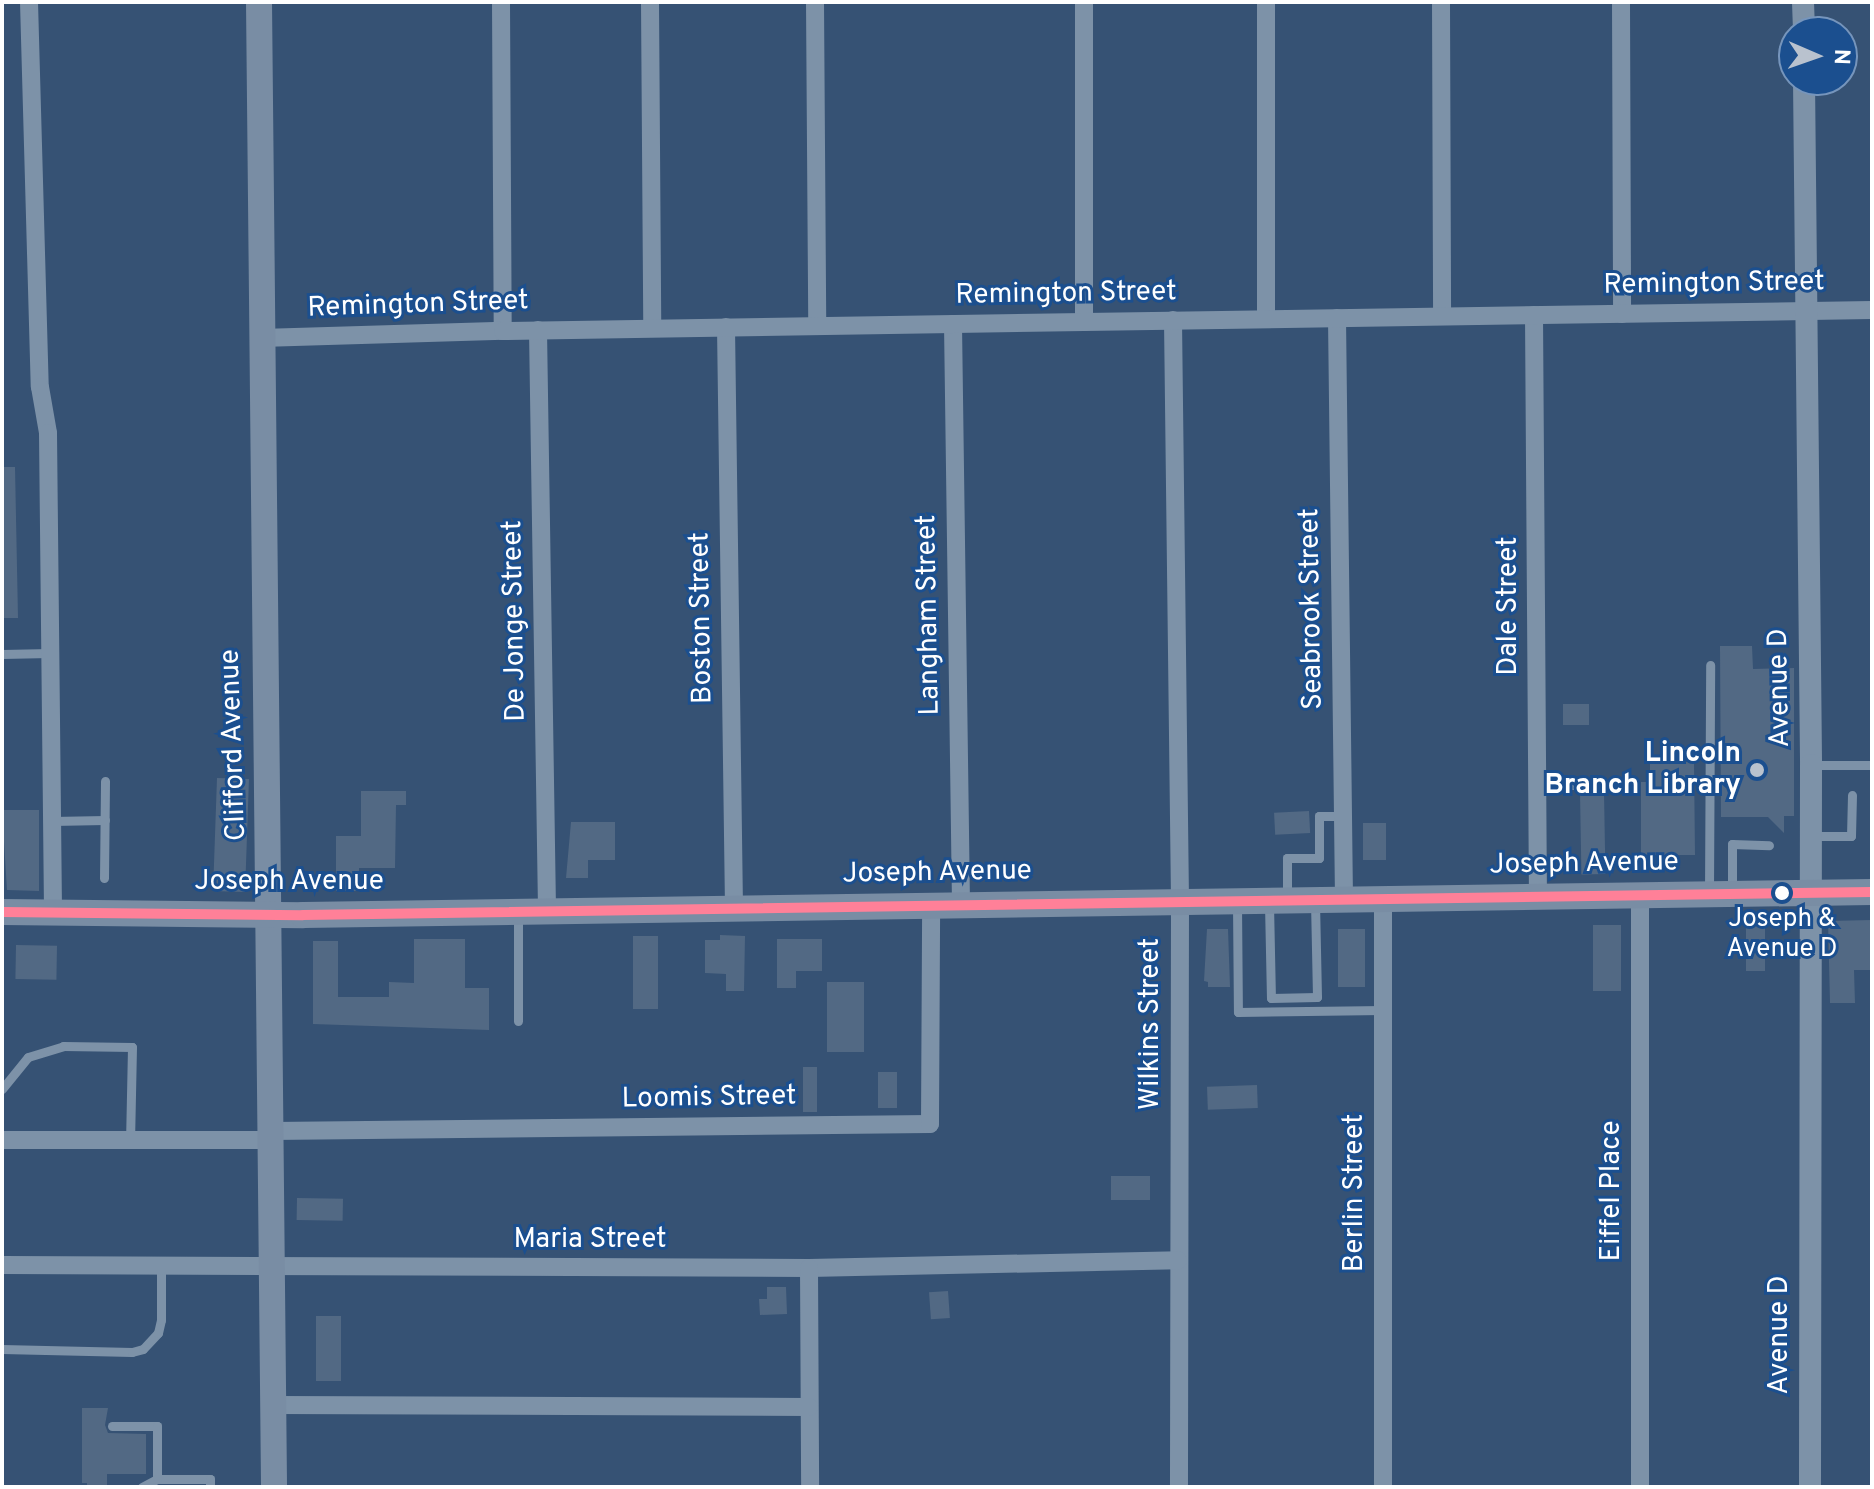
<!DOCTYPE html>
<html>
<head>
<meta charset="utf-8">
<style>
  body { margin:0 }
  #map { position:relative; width:1874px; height:1489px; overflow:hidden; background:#365274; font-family:Overpass,sans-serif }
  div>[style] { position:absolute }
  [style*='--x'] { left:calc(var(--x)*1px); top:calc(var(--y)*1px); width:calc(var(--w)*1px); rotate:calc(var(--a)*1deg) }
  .building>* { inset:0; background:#526984; transform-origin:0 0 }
  .service>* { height:9px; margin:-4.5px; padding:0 4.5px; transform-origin:4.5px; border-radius:4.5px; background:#7d92a8 }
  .minor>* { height:18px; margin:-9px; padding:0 9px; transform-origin:9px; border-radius:9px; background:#7d92a8 }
  .tertiary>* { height:22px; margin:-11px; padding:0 11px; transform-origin:11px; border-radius:11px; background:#7d92a8 }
  .secondary>* { height:26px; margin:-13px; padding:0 13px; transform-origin:13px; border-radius:13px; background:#798da4 }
  .bus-1>* { height:10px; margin:-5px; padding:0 5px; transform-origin:5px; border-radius:5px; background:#ff8098 }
  .dots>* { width:22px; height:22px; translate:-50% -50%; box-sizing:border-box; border:4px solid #1b4f8f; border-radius:50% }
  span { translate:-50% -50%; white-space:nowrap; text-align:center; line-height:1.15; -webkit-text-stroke:6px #1b4f8f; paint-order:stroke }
  .bus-label { font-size:26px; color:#fff }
  .street-label { font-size:28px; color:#fff }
  .poi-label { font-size:28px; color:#fff; font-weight:700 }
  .right { translate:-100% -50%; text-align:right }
  .frame { position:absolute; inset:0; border:4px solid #fff; pointer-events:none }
  .north { position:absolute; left:1778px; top:16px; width:80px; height:80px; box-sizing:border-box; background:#1b4f8f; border:2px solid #7695bc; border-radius:50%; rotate:92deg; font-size:22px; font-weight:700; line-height:32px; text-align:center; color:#fff }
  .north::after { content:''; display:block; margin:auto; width:28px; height:36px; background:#b9c2ce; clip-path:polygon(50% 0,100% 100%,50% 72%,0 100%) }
</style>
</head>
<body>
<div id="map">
  <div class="building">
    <i style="clip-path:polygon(2px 467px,15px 467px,18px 618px,2px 618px)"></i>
    <i style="clip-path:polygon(1720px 646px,1752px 646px,1753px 669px,1794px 668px,1794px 816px,1784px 816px,1784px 833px,1768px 817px,1721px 817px)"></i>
    <i style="left:1563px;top:704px;width:26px;height:21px"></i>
    <i style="clip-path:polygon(1650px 762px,1694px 762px,1695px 855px,1641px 855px,1641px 782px,1650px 782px)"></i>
    <i style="left:217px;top:778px;width:32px;height:113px;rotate:2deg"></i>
    <i style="clip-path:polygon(361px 791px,406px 791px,406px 805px,396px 805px,395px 868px,359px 868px,359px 891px,336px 891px,336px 836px,361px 836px)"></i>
    <i style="left:1604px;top:792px;width:82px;height:24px;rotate:89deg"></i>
    <i style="clip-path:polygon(2px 810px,39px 810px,39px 891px,7px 890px)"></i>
    <i style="left:1309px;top:811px;width:22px;height:35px;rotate:87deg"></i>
    <i style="clip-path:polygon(571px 822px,615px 822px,615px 860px,588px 860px,588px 878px,566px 878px)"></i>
    <i style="left:1386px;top:823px;width:37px;height:23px;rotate:90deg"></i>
    <i style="clip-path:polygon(1872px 920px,1872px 970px,1854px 970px,1855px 1003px,1830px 1003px,1828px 921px)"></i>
    <i style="left:1746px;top:923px;width:19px;height:48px"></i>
    <i style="left:1593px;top:925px;width:28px;height:66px"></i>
    <i style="clip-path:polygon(1207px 929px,1228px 929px,1230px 987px,1208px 987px,1208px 982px,1204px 981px)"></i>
    <i style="left:1338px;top:929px;width:27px;height:58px"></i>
    <i style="clip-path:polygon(720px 935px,745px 936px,744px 991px,726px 991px,726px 974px,705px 973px,705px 940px,720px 940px)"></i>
    <i style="left:633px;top:936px;width:25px;height:73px"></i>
    <i style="clip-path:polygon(414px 939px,465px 939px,465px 988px,489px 988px,489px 1030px,313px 1024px,313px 941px,338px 941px,338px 997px,389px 997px,389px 982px,414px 983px)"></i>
    <i style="clip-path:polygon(777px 939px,822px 939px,822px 971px,796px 971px,796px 988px,777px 988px)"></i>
    <i style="left:16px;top:945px;width:41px;height:34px;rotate:1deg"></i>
    <i style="left:864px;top:982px;width:70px;height:37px;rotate:90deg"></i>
    <i style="left:803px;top:1067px;width:14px;height:45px"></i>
    <i style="left:878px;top:1072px;width:19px;height:36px"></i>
    <i style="left:1257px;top:1085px;width:23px;height:50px;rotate:88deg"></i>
    <i style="left:1111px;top:1176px;width:39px;height:24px"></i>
    <i style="left:297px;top:1198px;width:46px;height:22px;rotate:1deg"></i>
    <i style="clip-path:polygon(767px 1287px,786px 1287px,787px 1314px,760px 1315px,759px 1299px,767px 1299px)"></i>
    <i style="left:948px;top:1291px;width:27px;height:19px;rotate:86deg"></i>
    <i style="left:316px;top:1316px;width:25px;height:65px"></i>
    <i style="clip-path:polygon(82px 1408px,108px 1408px,105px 1425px,108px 1433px,146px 1434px,146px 1474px,107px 1474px,107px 1487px,87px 1487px,87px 1483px,82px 1483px)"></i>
  </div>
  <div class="service">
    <i style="--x:2;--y:654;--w:48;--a:-1.2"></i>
    <i style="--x:1811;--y:765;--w:61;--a:0"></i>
    <i style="--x:1538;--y:785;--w:64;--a:0"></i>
    <i style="--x:52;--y:821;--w:53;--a:-1.1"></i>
    <i style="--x:1810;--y:836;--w:41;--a:0"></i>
    <i style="--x:1851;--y:836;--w:41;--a:-88.6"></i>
    <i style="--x:104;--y:878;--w:97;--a:-89.4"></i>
    <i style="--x:1732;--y:890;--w:46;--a:-90"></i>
    <i style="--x:1732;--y:844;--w:37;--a:2"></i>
    <i style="--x:1709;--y:893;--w:228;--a:-89.7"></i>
    <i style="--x:1287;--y:897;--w:39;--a:-90"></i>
    <i style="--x:1287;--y:858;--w:32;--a:0"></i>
    <i style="--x:1319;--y:858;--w:42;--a:-90"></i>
    <i style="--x:1319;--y:816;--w:24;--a:0"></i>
    <i style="--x:1237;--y:904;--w:108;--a:89.5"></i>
    <i style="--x:1238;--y:1012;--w:145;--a:-0.8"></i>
    <i style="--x:1269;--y:904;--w:94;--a:88.8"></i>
    <i style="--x:1271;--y:998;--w:46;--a:-1.2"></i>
    <i style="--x:1317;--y:997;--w:94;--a:-91.2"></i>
    <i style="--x:518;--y:914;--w:107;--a:90"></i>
    <i style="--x:2;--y:1089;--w:41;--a:-50.9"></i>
    <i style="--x:28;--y:1057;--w:37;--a:-17"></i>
    <i style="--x:63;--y:1046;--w:69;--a:0.8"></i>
    <i style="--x:132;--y:1047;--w:94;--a:91.2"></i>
    <i style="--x:2;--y:1349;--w:130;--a:1.3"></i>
    <i style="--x:132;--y:1352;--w:11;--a:-15"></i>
    <i style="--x:143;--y:1349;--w:22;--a:-47"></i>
    <i style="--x:158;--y:1333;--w:13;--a:-77"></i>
    <i style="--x:161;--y:1320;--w:55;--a:-90"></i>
    <i style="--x:112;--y:1426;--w:45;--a:0"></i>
    <i style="--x:157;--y:1426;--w:53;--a:90"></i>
    <i style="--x:157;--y:1479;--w:53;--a:0"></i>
    <i style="--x:210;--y:1479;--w:8;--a:90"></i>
    <i style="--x:142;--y:1487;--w:17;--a:-28"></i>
  </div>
  <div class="minor">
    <i style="--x:29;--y:2;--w:385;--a:88.4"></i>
    <i style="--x:40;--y:387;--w:47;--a:80.1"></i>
    <i style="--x:48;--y:433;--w:480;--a:89.4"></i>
    <i style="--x:501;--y:2;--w:329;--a:89.7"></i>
    <i style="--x:650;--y:2;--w:326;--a:89.6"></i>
    <i style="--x:815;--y:2;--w:324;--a:89.6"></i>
    <i style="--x:1084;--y:2;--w:320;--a:90"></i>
    <i style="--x:1266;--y:2;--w:317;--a:90"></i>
    <i style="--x:1441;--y:2;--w:314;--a:89.8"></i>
    <i style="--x:1621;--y:2;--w:312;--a:89.8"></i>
    <i style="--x:1534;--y:315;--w:581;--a:89.61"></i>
    <i style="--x:1337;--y:318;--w:581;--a:89.31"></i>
    <i style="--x:1173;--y:320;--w:582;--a:89.31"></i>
    <i style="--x:1180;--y:902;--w:585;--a:90.1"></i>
    <i style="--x:953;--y:324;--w:581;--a:89.21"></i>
    <i style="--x:726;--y:327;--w:581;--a:89.21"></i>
    <i style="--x:538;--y:330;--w:580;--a:89.11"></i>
    <i style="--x:261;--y:338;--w:242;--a:-1.7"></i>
    <i style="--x:503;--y:331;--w:1369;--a:-0.88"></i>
    <i style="--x:1640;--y:894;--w:593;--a:90"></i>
    <i style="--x:1383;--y:899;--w:588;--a:90"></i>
    <i style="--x:272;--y:1131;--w:658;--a:-0.61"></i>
    <i style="--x:930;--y:1124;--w:219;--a:-89.7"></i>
    <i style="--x:2;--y:1140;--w:270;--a:0"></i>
    <i style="--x:2;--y:1265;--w:807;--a:0.21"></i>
    <i style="--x:809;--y:1268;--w:369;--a:-1.2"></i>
    <i style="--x:809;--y:1268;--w:219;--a:89.7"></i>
    <i style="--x:273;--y:1405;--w:536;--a:0.21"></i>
  </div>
  <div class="tertiary">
    <i style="--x:1803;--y:2;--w:30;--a:88"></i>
    <i style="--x:1804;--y:80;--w:685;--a:89.41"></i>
    <i style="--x:1811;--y:765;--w:722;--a:90.08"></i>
  </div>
  <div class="secondary">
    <i style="--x:259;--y:2;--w:1485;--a:89.42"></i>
    <i style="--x:2;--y:912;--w:301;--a:0.6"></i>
    <i style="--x:303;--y:915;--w:1569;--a:-0.84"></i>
  </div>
  <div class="bus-1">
    <i style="--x:2;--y:912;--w:301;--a:0.6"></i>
    <i style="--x:303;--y:915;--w:1569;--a:-0.84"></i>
  </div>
  <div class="dots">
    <i style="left:1757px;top:770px;background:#b9c2ce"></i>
    <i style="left:1782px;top:893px;background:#fff"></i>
  </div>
  <div class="bus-label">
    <span style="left:1782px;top:935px">Joseph &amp;<br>Avenue D</span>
  </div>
  <div class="street-label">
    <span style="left:1714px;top:284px;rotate:-1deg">Remington Street</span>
    <span style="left:1066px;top:294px;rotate:-1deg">Remington Street</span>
    <span style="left:418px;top:305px;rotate:-2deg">Remington Street</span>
    <span style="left:1509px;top:606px;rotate:-90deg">Dale Street</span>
    <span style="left:1312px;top:609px;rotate:-91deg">Seabrook Street</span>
    <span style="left:929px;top:615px;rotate:-91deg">Langham Street</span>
    <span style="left:702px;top:618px;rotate:-91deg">Boston Street</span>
    <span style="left:515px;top:621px;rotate:-91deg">De Jonge Street</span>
    <span style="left:1780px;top:688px;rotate:-91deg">Avenue D</span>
    <span style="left:234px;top:745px;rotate:-92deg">Clifford Avenue</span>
    <span style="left:1584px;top:864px;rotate:-1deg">Joseph Avenue</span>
    <span style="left:937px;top:873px;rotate:-1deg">Joseph Avenue</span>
    <span style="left:289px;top:882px">Joseph Avenue</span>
    <span style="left:1151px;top:1024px;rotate:-90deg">Wilkins Street</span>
    <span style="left:709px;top:1098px;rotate:-1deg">Loomis Street</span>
    <span style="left:1612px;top:1191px;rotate:-90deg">Eiffel Place</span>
    <span style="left:1355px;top:1193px;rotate:-90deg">Berlin Street</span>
    <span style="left:590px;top:1240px">Maria Street</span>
    <span style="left:1780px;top:1335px;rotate:-90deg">Avenue D</span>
  </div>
  <div class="poi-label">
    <span class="right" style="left:1741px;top:770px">Lincoln<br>Branch Library</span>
  </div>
  <div class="frame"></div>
  <div class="north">N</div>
</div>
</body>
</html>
